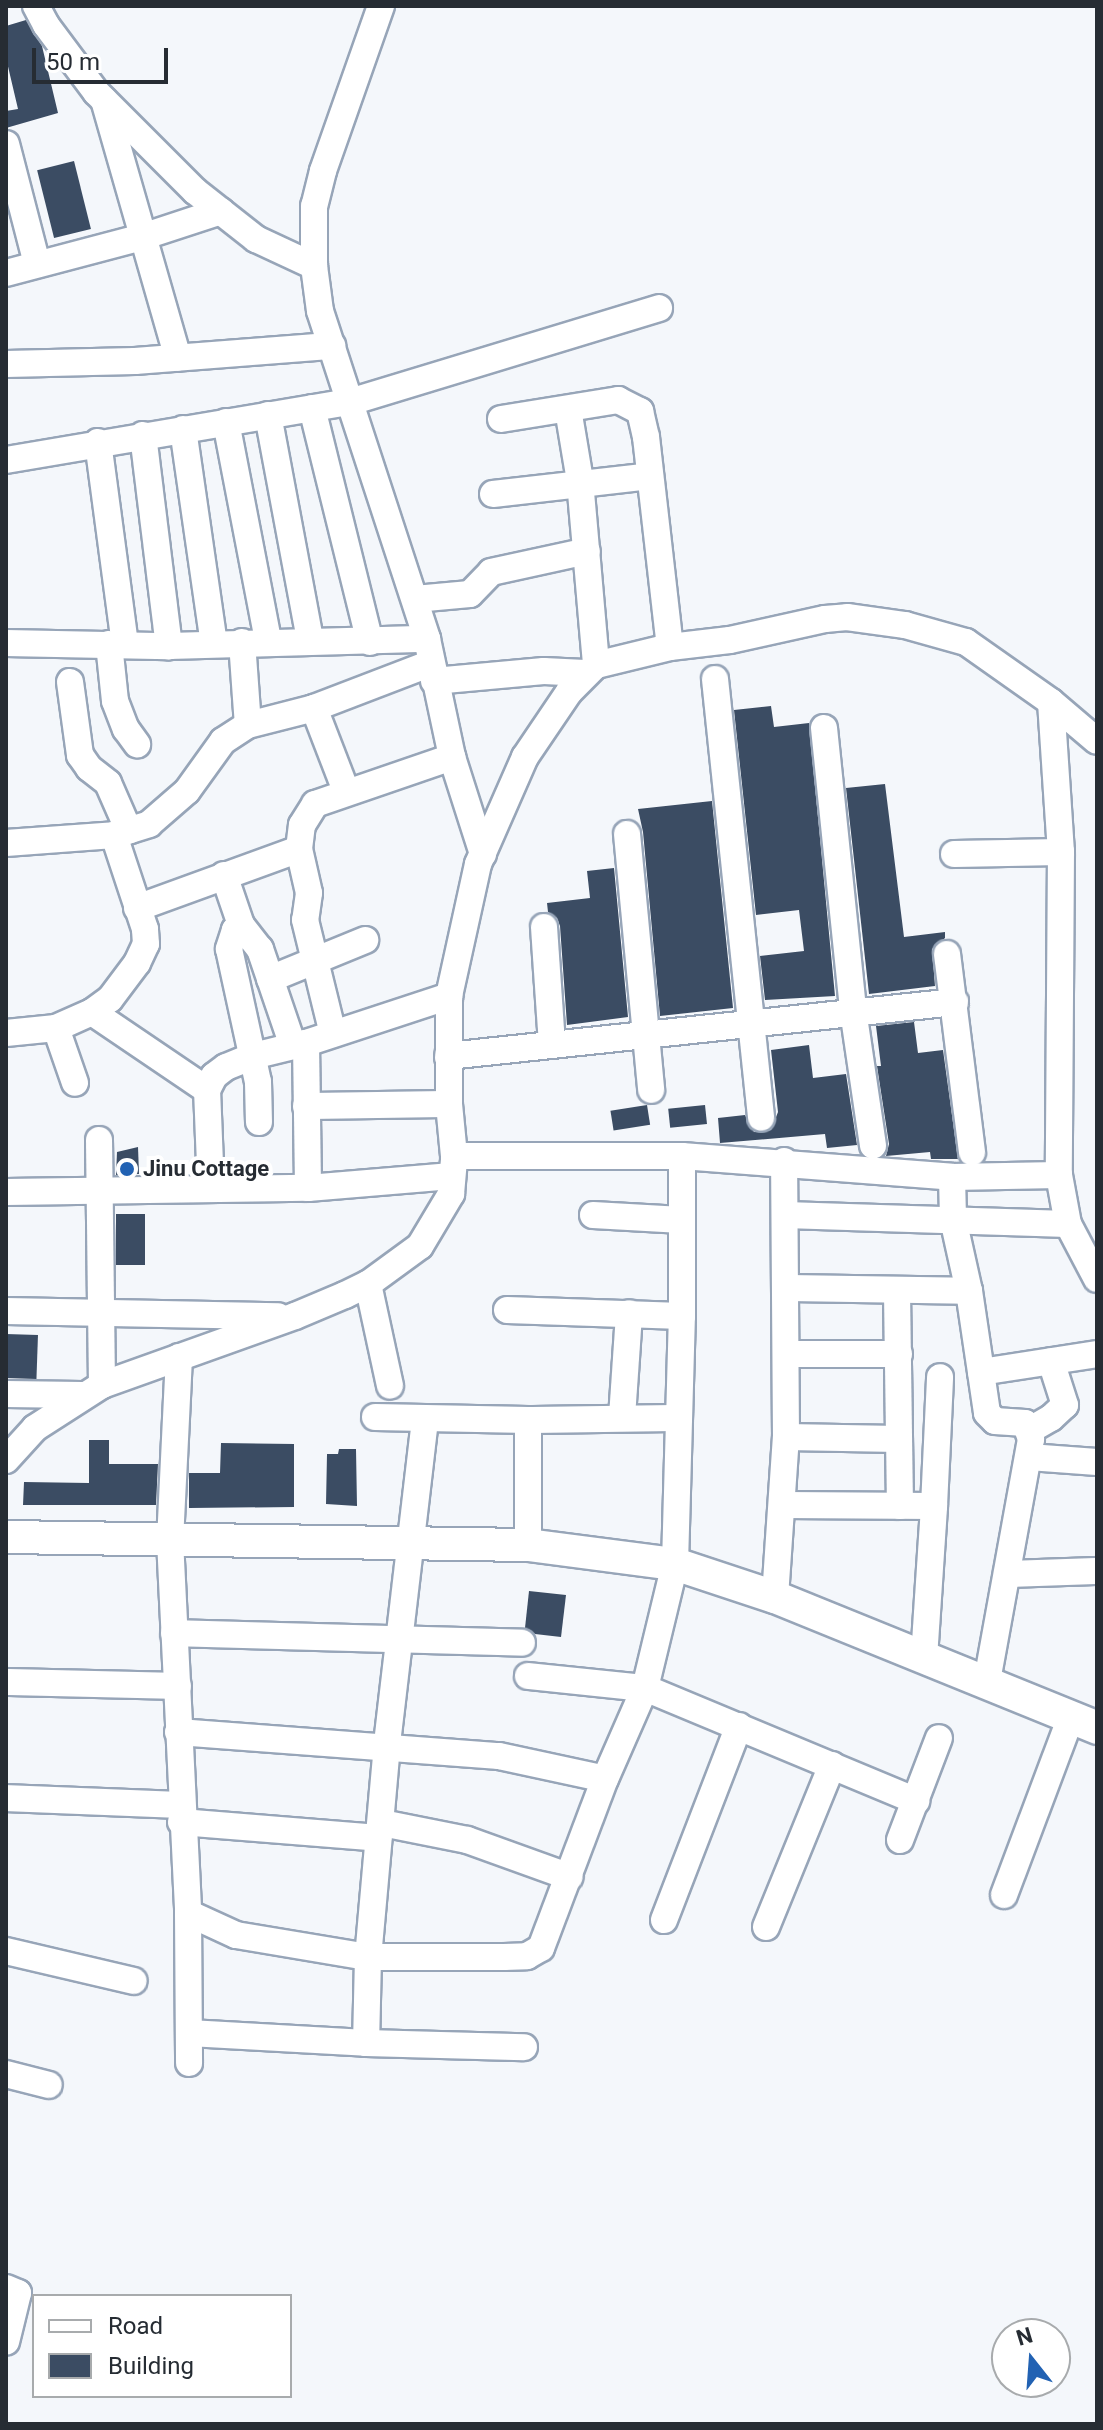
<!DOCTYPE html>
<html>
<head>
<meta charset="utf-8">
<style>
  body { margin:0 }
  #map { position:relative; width:1103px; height:2430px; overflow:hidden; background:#f4f7fb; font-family:Roboto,sans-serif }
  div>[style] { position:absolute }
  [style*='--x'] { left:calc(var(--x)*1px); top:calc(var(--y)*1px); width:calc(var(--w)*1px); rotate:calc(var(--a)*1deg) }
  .building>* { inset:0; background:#3b4c63; transform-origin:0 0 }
  .roads { filter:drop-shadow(2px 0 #97a5b8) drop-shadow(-2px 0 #97a5b8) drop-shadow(0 2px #97a5b8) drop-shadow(0 -2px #97a5b8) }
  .minor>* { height:26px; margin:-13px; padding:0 13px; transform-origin:13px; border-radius:13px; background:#fff }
  .major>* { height:32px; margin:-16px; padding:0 16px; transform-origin:16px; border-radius:16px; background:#fff }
  .dots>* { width:22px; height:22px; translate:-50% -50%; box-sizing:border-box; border:4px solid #fff; border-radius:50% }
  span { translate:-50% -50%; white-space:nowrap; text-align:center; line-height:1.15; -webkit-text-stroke:8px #fff; paint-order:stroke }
  .poi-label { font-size:22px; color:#262c33; font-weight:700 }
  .left { translate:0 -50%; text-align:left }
  .frame { position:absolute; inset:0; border:8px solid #262c33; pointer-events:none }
  .legend { position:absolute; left:32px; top:2294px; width:260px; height:104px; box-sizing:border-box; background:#fff; border:2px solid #a8abad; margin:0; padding:10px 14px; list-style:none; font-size:24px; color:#262c33 }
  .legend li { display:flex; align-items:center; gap:16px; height:40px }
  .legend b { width:40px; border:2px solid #a8abad }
  .north { position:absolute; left:991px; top:2318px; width:80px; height:80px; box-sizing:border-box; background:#fff; border:2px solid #a8abad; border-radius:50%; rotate:343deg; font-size:22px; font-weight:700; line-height:32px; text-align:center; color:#262c33 }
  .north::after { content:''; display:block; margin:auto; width:28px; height:36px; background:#2262b3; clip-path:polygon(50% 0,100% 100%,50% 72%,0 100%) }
  .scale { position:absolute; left:32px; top:48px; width:136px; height:36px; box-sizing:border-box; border:4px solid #262c33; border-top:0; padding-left:10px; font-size:24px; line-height:28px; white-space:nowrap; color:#262c33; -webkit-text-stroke:6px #fff; paint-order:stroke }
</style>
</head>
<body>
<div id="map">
  <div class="building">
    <i style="clip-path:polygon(26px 20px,42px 46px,58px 113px,6px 128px,6px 111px,18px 109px,6px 58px,6px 26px)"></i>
    <i style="left:74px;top:161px;width:70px;height:38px;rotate:76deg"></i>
    <i style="clip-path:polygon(771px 706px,774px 727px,809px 723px,835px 996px,765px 1000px,760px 956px,804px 951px,799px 910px,756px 915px,734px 710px)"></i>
    <i style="clip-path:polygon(885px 784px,904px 937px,945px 932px,945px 938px,932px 949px,935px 986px,869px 994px,846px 788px)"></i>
    <i style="clip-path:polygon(712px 801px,733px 1008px,660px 1016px,643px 832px,638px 809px)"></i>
    <i style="clip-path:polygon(614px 868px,628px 1017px,567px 1025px,560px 926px,557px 918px,548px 912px,547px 903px,590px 898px,587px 871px)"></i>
    <i style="clip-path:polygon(914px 1022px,918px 1053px,943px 1050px,958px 1159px,931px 1159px,930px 1152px,886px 1156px,889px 1144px,877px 1066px,881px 1066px,876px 1026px)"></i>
    <i style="clip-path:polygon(809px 1045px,813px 1078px,846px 1074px,857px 1145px,827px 1148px,825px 1134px,720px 1143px,718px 1118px,745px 1115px,754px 1132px,771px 1130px,778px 1112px,771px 1050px)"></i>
    <i style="left:647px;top:1105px;width:20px;height:37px;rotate:81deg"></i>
    <i style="left:705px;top:1105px;width:19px;height:37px;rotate:84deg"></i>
    <i style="clip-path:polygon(138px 1147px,139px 1174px,116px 1175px,117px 1152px)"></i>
    <i style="left:116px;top:1214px;width:29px;height:51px"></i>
    <i style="left:6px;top:1334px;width:32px;height:44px;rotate:2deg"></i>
    <i style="clip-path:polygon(89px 1440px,109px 1440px,109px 1464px,158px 1464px,156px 1505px,23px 1505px,24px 1482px,89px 1483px)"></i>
    <i style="clip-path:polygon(221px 1443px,294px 1444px,294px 1507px,189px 1508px,189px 1473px,220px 1473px)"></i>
    <i style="clip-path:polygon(339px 1449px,356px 1449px,357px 1506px,326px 1504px,327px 1454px,338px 1454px)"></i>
    <i style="clip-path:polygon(529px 1591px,566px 1595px,561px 1637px,535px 1634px,525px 1628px)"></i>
  </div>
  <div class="roads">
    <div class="minor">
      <i style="--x:36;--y:6;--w:21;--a:62"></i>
      <i style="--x:46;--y:25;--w:84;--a:53.3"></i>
      <i style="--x:96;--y:92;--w:140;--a:45"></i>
      <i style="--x:195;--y:191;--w:78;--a:38.2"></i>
      <i style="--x:256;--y:239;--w:64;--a:25"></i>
      <i style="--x:381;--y:6;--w:175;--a:109.4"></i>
      <i style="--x:323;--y:171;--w:36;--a:104"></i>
      <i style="--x:314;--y:206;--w:60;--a:90"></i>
      <i style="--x:314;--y:266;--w:45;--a:82.4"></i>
      <i style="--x:320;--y:311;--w:345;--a:71.9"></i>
      <i style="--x:427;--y:639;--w:121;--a:78"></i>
      <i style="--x:452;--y:757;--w:102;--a:72.3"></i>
      <i style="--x:104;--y:100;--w:268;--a:74"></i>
      <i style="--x:6;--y:144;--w:124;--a:75.5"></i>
      <i style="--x:6;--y:273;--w:141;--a:-14.8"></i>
      <i style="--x:142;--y:237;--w:83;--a:-18.2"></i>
      <i style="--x:6;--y:364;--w:129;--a:-1.3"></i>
      <i style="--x:135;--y:361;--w:198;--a:-4.4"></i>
      <i style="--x:312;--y:408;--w:241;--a:76.1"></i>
      <i style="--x:568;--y:409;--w:73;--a:80.5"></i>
      <i style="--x:580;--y:481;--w:185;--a:85"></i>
      <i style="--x:268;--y:415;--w:229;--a:79.4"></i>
      <i style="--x:501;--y:419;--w:119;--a:-9.2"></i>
      <i style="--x:618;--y:400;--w:25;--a:27"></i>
      <i style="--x:640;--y:411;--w:27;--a:77"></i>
      <i style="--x:646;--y:437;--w:211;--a:83.5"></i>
      <i style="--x:226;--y:422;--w:223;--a:79.1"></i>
      <i style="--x:183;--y:429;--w:216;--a:81.8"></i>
      <i style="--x:143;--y:435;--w:213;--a:83"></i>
      <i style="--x:98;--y:442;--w:204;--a:82.4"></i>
      <i style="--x:6;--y:460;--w:349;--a:-9.6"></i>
      <i style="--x:350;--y:402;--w:323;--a:-16.9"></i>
      <i style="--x:493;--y:494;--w:158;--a:-6.5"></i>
      <i style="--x:415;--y:599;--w:55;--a:-5.2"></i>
      <i style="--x:470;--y:594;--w:30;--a:-46"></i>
      <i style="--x:491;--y:572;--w:98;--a:-12.3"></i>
      <i style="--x:242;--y:642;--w:83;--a:85.9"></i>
      <i style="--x:6;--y:643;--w:163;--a:1.1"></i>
      <i style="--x:169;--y:646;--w:258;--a:-1.6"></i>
      <i style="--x:109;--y:644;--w:57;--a:84"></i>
      <i style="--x:115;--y:701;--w:30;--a:69"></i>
      <i style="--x:126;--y:729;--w:19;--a:54"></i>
      <i style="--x:715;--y:679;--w:441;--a:84"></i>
      <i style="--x:434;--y:681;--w:110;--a:-5.2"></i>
      <i style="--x:544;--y:671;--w:41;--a:2.8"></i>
      <i style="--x:70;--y:682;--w:74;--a:82.2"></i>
      <i style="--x:80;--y:755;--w:16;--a:55"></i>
      <i style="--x:89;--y:768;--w:24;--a:38"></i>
      <i style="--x:108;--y:783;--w:52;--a:66.4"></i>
      <i style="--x:1051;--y:702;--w:150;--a:86.2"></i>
      <i style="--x:1061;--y:852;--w:323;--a:90.4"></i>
      <i style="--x:1059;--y:1175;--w:50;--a:79.6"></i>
      <i style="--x:1068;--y:1224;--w:62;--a:62.2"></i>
      <i style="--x:314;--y:708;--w:89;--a:68.9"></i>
      <i style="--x:824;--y:728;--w:283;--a:84.1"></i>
      <i style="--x:853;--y:1010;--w:137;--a:81.6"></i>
      <i style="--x:627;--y:834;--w:257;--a:84.6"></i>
      <i style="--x:6;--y:843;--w:108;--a:-4.2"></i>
      <i style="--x:114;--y:835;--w:37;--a:-17"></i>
      <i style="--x:149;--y:824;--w:50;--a:-41"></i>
      <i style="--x:187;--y:791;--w:62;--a:-54.2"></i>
      <i style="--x:223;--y:741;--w:30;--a:-33"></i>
      <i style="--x:248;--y:725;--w:68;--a:-14.4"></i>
      <i style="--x:314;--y:708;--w:125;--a:-21"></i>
      <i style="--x:299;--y:849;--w:45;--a:77.2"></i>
      <i style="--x:309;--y:893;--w:27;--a:98"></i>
      <i style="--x:305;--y:920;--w:117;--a:76.2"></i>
      <i style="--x:954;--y:854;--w:107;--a:-1.1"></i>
      <i style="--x:224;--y:875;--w:53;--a:71.2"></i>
      <i style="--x:241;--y:925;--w:31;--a:52"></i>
      <i style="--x:260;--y:949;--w:102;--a:71.2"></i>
      <i style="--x:137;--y:908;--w:172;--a:-20"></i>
      <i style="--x:299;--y:849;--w:24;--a:-83"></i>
      <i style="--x:302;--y:825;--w:25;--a:-58"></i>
      <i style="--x:315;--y:804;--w:145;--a:-18.9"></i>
      <i style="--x:241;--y:925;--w:8;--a:140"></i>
      <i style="--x:235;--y:930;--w:20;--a:108"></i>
      <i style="--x:229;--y:949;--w:136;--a:77.7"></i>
      <i style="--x:258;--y:1082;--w:40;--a:88.6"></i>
      <i style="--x:544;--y:927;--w:118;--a:86.1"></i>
      <i style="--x:947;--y:954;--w:200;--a:82.8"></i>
      <i style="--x:270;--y:979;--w:103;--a:-22.3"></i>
      <i style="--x:92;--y:1012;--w:139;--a:34.1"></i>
      <i style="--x:56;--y:1028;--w:58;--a:70.9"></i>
      <i style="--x:6;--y:1033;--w:50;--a:-5.7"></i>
      <i style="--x:56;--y:1028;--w:39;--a:-24"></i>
      <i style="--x:92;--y:1012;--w:22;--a:-36"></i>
      <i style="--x:110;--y:999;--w:45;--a:-53.1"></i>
      <i style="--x:137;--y:963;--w:21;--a:-65"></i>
      <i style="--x:146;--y:944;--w:15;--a:-94"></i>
      <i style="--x:145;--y:929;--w:99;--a:-108.3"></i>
      <i style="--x:306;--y:1043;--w:145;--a:89.2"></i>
      <i style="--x:448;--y:1056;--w:510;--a:-6.08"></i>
      <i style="--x:306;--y:1106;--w:143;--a:-0.8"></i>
      <i style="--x:99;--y:1140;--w:245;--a:89.3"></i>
      <i style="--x:454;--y:1156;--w:228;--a:0"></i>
      <i style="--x:682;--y:1156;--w:271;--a:4.4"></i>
      <i style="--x:952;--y:1177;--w:107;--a:-1.1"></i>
      <i style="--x:952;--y:1177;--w:42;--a:88.6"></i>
      <i style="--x:953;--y:1219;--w:74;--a:77.5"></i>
      <i style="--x:969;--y:1291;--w:123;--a:81.6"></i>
      <i style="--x:987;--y:1413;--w:11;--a:45"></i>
      <i style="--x:995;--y:1421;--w:30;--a:4"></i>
      <i style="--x:1025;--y:1423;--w:17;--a:69"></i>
      <i style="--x:1031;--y:1439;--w:247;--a:100.3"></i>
      <i style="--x:211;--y:1189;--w:99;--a:-92.3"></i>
      <i style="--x:207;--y:1090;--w:16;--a:-63"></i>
      <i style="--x:214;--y:1076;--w:15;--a:-37"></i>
      <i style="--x:226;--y:1067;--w:29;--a:-22"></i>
      <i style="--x:253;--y:1056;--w:55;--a:-13.8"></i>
      <i style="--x:306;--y:1043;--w:151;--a:-18.2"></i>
      <i style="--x:6;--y:1192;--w:302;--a:-0.8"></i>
      <i style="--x:308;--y:1188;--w:144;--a:-4.8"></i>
      <i style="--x:593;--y:1215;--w:89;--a:3.2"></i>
      <i style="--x:785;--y:1215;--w:283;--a:1.8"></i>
      <i style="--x:368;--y:1284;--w:104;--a:77.8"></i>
      <i style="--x:786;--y:1288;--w:183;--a:0.9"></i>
      <i style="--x:897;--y:1292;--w:214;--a:89.2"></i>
      <i style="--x:507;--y:1310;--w:175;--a:2"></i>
      <i style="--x:6;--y:1311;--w:272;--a:1.1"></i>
      <i style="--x:786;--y:1354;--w:113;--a:0"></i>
      <i style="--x:179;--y:1357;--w:183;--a:92.8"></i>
      <i style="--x:170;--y:1540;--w:373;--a:87.2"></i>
      <i style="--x:188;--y:1913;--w:150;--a:89.6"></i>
      <i style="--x:981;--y:1372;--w:117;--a:-8.8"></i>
      <i style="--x:6;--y:1394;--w:76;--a:0.8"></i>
      <i style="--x:375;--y:1417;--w:153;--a:1.1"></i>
      <i style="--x:622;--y:1417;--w:104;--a:-86.1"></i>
      <i style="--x:425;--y:1420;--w:327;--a:96.7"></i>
      <i style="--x:387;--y:1745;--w:213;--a:95.1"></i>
      <i style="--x:368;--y:1957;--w:86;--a:91.3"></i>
      <i style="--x:366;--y:2043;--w:158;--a:1.5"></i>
      <i style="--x:1030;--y:1430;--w:24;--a:-30"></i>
      <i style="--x:1051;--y:1418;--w:19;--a:-43"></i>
      <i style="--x:1065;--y:1405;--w:46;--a:-107.7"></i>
      <i style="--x:786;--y:1437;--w:113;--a:1"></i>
      <i style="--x:1029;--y:1457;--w:68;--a:4.2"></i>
      <i style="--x:6;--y:1460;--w:43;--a:-47.8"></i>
      <i style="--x:35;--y:1428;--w:80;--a:-32.7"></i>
      <i style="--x:102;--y:1385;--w:205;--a:-19.7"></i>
      <i style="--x:295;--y:1316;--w:54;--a:-22.8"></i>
      <i style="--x:345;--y:1295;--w:25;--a:-26"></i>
      <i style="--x:368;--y:1284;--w:64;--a:-36.2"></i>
      <i style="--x:420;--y:1246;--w:61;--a:-59.2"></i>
      <i style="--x:451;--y:1194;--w:38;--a:-85"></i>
      <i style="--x:454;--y:1156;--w:52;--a:-95.5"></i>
      <i style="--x:449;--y:1104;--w:108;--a:-90"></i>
      <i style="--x:449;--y:996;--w:135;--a:-77.6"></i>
      <i style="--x:478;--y:864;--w:117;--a:-66.3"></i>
      <i style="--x:525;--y:757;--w:78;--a:-55.9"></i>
      <i style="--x:569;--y:692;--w:38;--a:-45"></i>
      <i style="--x:596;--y:665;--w:76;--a:-13.7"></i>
      <i style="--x:670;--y:647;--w:60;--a:-6.7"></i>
      <i style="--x:730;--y:640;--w:97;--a:-12.5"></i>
      <i style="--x:825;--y:619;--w:22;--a:-5"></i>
      <i style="--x:847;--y:617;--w:59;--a:7.9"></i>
      <i style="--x:905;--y:625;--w:63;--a:15.6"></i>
      <i style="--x:966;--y:642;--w:104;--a:35.2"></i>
      <i style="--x:1051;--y:702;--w:60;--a:40.3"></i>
      <i style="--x:784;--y:1505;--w:150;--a:0.4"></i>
      <i style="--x:934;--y:1506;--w:129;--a:-87.3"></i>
      <i style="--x:528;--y:1545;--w:125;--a:-90"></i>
      <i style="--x:528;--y:1420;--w:151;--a:-0.8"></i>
      <i style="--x:1007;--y:1574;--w:90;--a:-1.9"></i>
      <i style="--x:775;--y:1597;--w:160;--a:-86.1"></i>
      <i style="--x:786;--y:1437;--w:276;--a:-90.4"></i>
      <i style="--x:174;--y:1633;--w:348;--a:1.6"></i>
      <i style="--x:924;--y:1658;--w:152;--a:-86.2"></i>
      <i style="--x:528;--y:1676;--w:118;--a:5.9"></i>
      <i style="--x:645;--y:1688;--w:294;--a:22.6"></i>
      <i style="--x:6;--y:1682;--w:172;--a:1.3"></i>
      <i style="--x:178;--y:1732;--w:322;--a:4.3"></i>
      <i style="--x:499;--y:1756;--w:108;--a:12.2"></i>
      <i style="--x:6;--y:1798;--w:174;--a:2.3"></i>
      <i style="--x:181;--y:1822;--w:198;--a:4.6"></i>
      <i style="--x:382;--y:1823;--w:87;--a:11.3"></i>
      <i style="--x:467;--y:1840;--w:109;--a:19.8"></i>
      <i style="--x:900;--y:1840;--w:109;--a:-69.1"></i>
      <i style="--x:1004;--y:1895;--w:188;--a:-69.4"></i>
      <i style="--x:188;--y:1913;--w:53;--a:24.6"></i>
      <i style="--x:236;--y:1935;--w:134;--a:9.5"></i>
      <i style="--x:368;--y:1957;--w:136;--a:0"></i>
      <i style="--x:504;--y:1957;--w:23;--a:-2"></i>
      <i style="--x:527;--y:1956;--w:16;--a:-30"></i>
      <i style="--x:541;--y:1948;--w:181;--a:-69.3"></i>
      <i style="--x:605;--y:1779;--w:99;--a:-66.3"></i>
      <i style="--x:645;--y:1688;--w:128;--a:-76.4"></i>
      <i style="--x:675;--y:1564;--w:248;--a:-88.4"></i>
      <i style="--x:682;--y:1316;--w:160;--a:-90"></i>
      <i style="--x:664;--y:1920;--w:208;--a:-68.9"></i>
      <i style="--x:766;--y:1927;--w:175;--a:-67.8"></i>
      <i style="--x:6;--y:1951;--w:131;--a:13.2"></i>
      <i style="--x:189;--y:2033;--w:177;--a:3.2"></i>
      <i style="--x:6;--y:2074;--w:44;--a:14.3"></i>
      <i style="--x:6;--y:2288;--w:13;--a:23"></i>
      <i style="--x:18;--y:2293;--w:50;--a:103.8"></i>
    </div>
    <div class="major">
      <i style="--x:6;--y:1537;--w:522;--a:0.88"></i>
      <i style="--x:528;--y:1545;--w:148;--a:7.4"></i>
      <i style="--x:675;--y:1564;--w:105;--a:18.3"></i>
      <i style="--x:775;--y:1597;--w:348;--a:22.1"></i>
    </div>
  </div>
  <div class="dots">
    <i style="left:127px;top:1169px;background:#2262b3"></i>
  </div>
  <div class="poi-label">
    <span class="left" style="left:143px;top:1169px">Jinu Cottage</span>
  </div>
  <div class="frame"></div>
  <ul class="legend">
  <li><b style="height:10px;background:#fff"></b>Road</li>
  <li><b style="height:22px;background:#3b4c63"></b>Building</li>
  </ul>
  <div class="north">N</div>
  <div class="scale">50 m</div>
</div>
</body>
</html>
